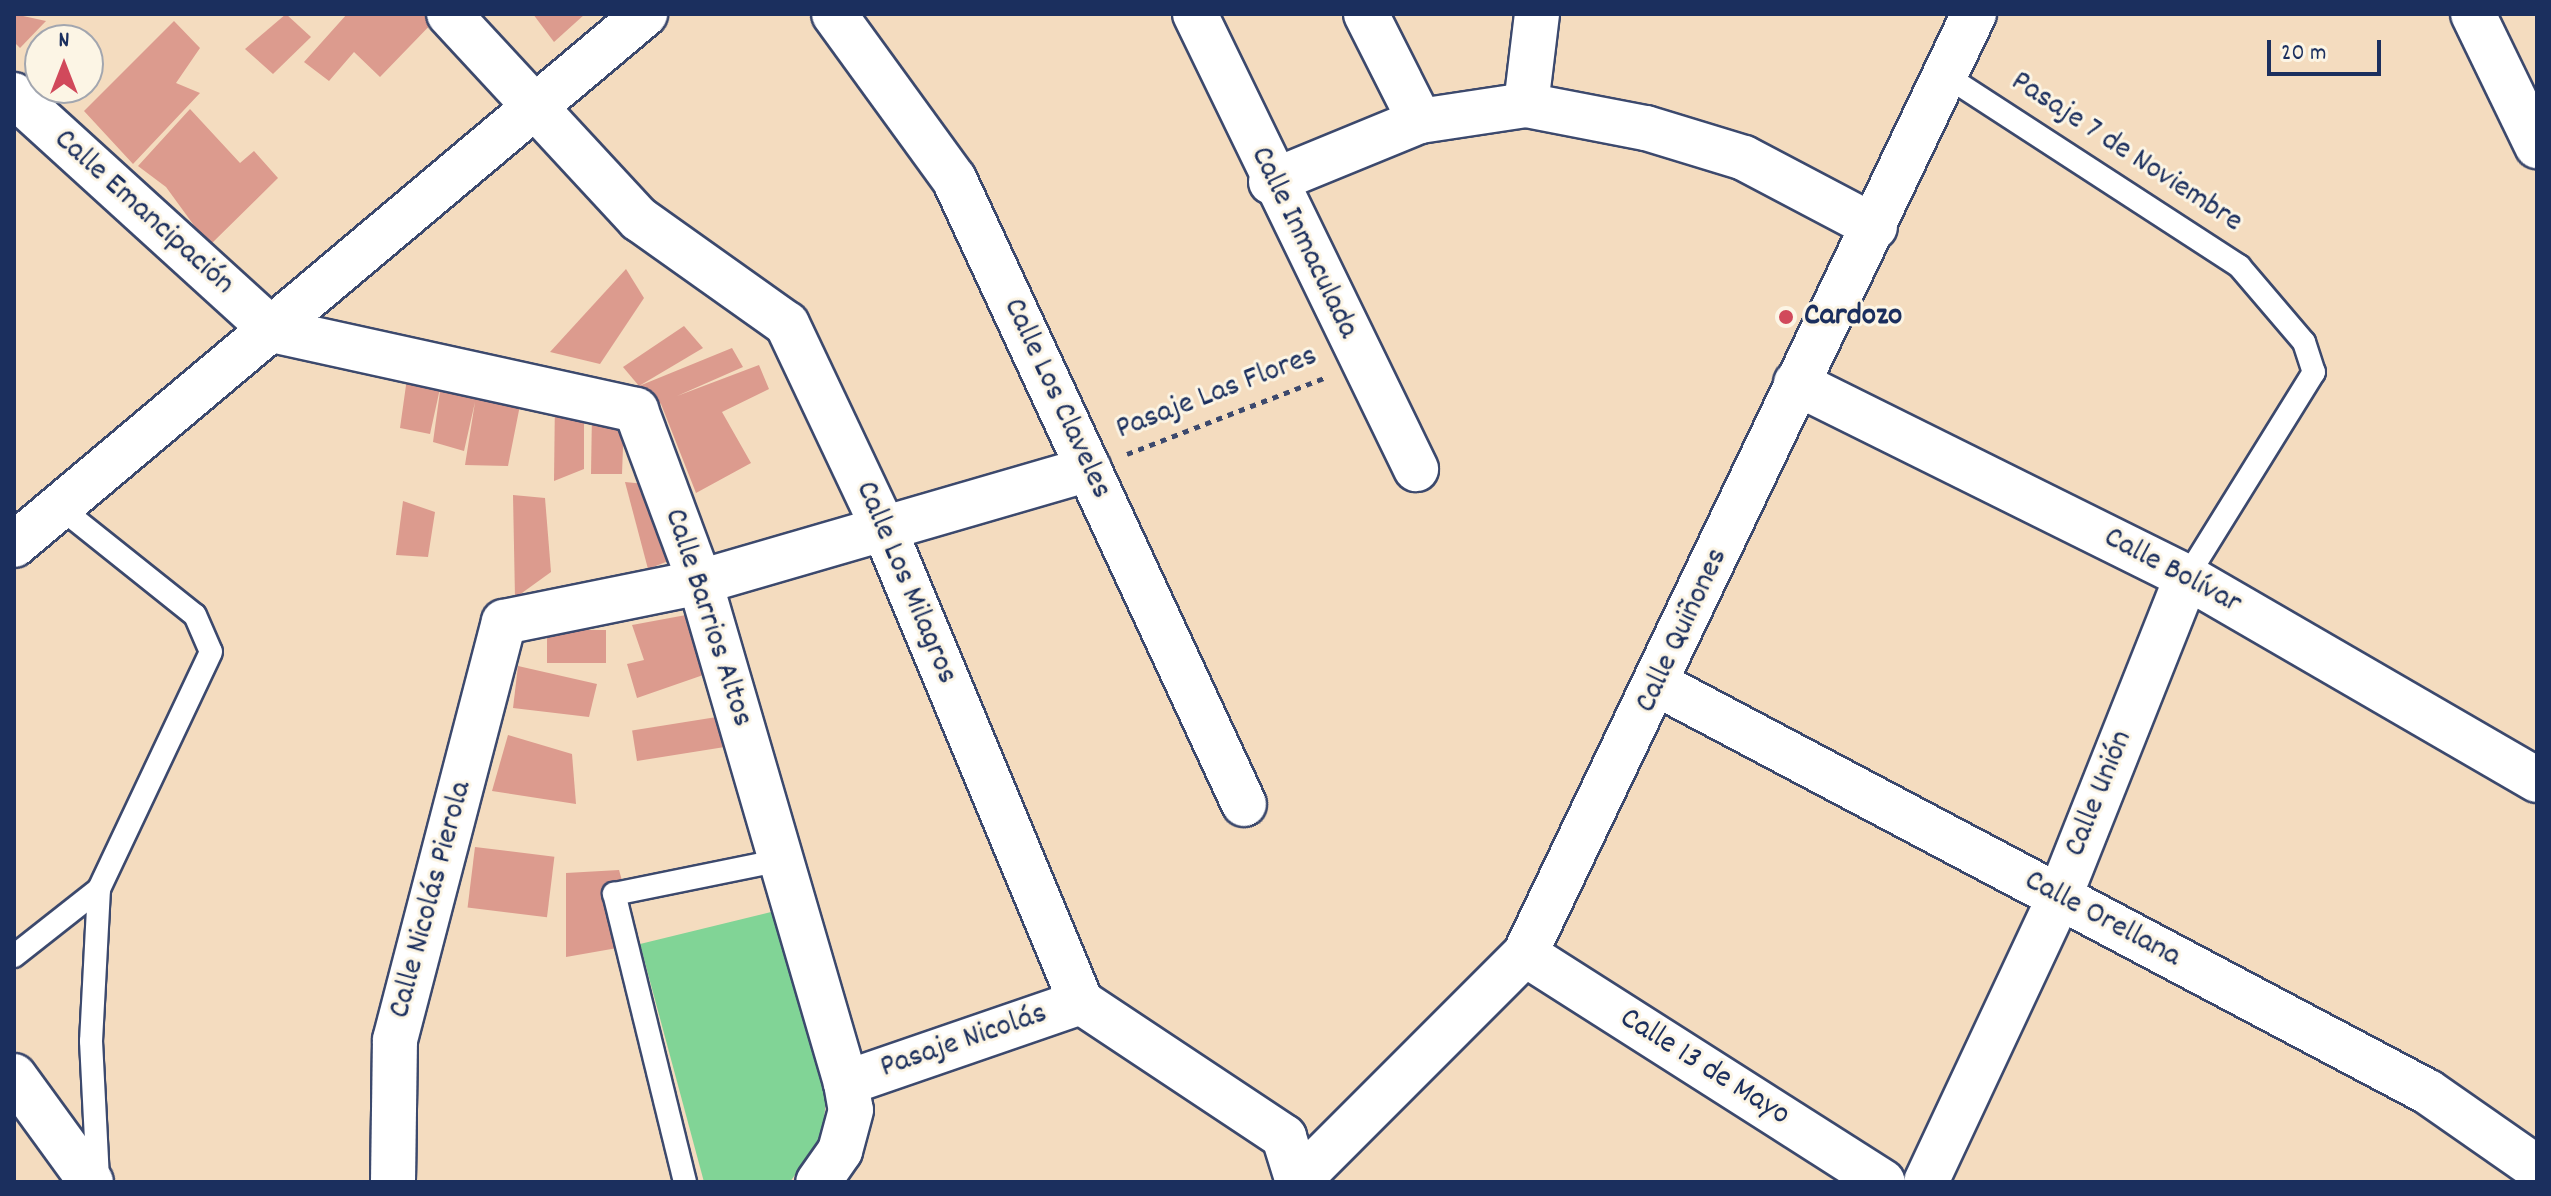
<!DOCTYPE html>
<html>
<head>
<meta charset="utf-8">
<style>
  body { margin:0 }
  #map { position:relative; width:2551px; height:1196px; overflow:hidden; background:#f4dcbf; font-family:Dekko,sans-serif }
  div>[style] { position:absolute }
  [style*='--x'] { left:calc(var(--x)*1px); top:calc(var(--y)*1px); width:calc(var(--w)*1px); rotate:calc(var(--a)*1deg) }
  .green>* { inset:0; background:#81d496 }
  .building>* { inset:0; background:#dc9b8e; transform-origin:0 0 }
  .path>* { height:5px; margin-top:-2.5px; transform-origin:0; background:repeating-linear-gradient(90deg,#3c496d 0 6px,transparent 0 12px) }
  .roads { filter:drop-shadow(2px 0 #3c496d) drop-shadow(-2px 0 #3c496d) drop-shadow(0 2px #3c496d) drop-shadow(0 -2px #3c496d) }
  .service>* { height:22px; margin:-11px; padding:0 11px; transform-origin:11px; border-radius:11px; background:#fff }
  .minor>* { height:44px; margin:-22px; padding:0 22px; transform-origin:22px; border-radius:22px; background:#fff }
  .dots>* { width:22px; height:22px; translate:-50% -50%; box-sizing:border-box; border:4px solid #fcf5e5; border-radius:50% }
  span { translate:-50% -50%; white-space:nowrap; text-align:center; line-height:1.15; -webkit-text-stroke:6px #fcf5e5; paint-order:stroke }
  .street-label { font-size:32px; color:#1b2f5e }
  .poi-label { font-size:32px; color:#1b2f5e; font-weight:700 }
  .left { translate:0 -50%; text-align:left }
  .frame { position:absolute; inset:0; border:16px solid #1b2f5e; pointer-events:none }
  .north { position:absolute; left:24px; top:24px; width:80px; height:80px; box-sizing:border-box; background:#fcf5e5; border:2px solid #a2a6af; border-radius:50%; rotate:0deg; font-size:22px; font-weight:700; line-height:32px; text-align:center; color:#1b2f5e }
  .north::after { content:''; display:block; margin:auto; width:28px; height:36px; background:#d1495b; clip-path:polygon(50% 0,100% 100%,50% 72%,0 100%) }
  .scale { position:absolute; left:2267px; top:40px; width:114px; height:36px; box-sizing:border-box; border:4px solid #1b2f5e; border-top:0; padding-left:10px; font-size:24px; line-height:28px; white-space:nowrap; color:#1b2f5e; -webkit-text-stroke:6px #fcf5e5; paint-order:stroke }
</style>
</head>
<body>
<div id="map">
  <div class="green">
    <i style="clip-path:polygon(775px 911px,827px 1092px,822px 1136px,790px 1182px,704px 1182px,640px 944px)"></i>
  </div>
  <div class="building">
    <i style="clip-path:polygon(14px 14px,46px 21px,20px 48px,14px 42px)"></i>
    <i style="clip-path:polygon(286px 14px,311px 37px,273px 74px,245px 49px)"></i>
    <i style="clip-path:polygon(347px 14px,436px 14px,439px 16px,380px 77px,354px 52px,329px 81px,304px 62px)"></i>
    <i style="clip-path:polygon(533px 14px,585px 14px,554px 42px)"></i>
    <i style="clip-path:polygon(174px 21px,200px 48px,176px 83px,200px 93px,133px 164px,84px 111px)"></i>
    <i style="clip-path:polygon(190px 109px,240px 163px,254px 151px,278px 178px,209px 246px,166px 187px,138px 166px)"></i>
    <i style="clip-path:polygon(626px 269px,644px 298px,600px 364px,550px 352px)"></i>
    <i style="clip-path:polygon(684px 326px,703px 348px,639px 386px,623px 367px)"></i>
    <i style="clip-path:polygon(732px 348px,743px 367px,677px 396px,759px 365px,769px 389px,722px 412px,751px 463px,696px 493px,661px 404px,639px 386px)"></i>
    <i style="clip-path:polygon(408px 371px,523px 390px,508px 466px,465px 465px,475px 402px,464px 451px,433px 442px,441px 384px,430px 434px,400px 428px)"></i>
    <i style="clip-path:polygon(555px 397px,584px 407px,584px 469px,554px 481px)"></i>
    <i style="clip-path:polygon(592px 413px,624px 420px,622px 474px,591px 474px)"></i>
    <i style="clip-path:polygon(625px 482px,645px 484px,676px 558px,648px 569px)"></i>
    <i style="clip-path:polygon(513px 495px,545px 498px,551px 572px,515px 598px)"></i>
    <i style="clip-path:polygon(403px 501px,435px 512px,428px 557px,396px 555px)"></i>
    <i style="clip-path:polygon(686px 615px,709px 673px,637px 698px,627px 664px,644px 660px,632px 625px)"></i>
    <i style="left:606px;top:630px;width:33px;height:59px;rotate:90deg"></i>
    <i style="clip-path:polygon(518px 666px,597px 684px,589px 717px,513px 708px)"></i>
    <i style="left:723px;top:716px;width:31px;height:92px;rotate:81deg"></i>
    <i style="clip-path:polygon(508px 735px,572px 754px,576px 804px,492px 791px)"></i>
    <i style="left:475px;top:847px;width:80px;height:61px;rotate:7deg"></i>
    <i style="clip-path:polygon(619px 870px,640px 944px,566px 957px,566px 873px)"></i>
  </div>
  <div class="path">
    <i style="--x:1127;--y:454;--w:214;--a:-21.1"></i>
  </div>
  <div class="roads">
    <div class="service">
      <i style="--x:1945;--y:75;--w:351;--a:33"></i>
      <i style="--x:2239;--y:266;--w:100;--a:49.5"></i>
      <i style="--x:2304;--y:342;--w:32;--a:72"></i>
      <i style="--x:2314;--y:372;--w:241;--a:121.8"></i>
      <i style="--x:57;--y:505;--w:176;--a:38.6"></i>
      <i style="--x:195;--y:615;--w:40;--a:66.6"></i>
      <i style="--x:211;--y:652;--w:262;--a:115.3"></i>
      <i style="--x:99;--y:889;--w:152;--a:93"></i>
      <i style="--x:91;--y:1041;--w:140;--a:87.1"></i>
      <i style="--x:14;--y:956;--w:108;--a:-38.2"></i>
      <i style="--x:685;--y:1182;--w:297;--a:-103.8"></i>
      <i style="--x:614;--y:894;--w:170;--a:-11.5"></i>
    </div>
    <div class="minor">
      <i style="--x:449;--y:14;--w:280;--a:47.2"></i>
      <i style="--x:639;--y:219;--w:181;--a:35.4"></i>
      <i style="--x:787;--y:324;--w:229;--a:64.7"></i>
      <i style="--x:885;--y:531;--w:510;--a:67.41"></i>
      <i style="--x:1081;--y:1002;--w:244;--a:33.6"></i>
      <i style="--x:1284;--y:1137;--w:47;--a:72.7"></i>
      <i style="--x:834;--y:14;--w:204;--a:54"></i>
      <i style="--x:954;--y:179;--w:689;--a:65.11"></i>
      <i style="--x:1195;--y:14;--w:506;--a:64.09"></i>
      <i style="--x:1366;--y:14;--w:120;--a:63.2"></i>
      <i style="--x:2473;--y:14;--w:147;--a:64.1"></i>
      <i style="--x:14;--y:95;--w:349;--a:42.3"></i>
      <i style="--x:272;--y:330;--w:373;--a:12.4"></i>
      <i style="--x:636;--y:410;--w:184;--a:69.6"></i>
      <i style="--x:700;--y:582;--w:522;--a:73.75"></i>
      <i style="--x:846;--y:1083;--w:27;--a:80"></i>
      <i style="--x:851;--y:1110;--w:42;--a:105"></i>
      <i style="--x:840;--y:1151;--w:38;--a:125"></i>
      <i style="--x:1526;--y:105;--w:92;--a:-83.1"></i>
      <i style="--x:1271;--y:182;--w:161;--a:-22.3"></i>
      <i style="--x:1420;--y:121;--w:107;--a:-8.6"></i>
      <i style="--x:1526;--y:105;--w:122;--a:10.9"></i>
      <i style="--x:1646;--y:128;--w:102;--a:17"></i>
      <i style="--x:1744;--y:158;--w:148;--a:27.8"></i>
      <i style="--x:1796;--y:383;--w:436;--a:26.4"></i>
      <i style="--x:2187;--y:577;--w:405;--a:30.1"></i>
      <i style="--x:14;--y:545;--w:825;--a:-40.08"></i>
      <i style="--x:1659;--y:685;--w:870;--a:27.89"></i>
      <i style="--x:2428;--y:1092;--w:133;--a:34.9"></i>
      <i style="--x:1525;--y:954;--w:424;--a:32.5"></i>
      <i style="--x:14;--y:1076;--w:131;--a:54"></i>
      <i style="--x:846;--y:1083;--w:249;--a:-19"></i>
      <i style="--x:393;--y:1182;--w:142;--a:-89.2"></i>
      <i style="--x:395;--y:1040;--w:432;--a:-75.4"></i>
      <i style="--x:504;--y:622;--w:200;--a:-11.5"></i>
      <i style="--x:700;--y:582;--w:405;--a:-16.2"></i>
      <i style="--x:1297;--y:1182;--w:322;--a:-45"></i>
      <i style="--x:1525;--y:954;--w:1042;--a:-64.47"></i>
      <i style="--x:1926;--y:1182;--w:314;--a:-64.9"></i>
      <i style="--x:2059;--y:898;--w:346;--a:-68.3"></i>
    </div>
  </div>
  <div class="dots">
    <i style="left:1786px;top:317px;background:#d1495b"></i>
  </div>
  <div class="street-label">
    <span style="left:2126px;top:153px;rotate:33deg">Pasaje 7 de Noviembre</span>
    <span style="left:143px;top:213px;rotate:42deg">Calle Emancipación</span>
    <span style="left:1303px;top:243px;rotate:64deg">Calle Inmaculada</span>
    <span style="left:1217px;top:394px;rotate:-21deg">Pasaje Las Flores</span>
    <span style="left:1056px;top:399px;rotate:65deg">Calle Los Claveles</span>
    <span style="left:2172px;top:572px;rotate:28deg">Calle Bolívar</span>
    <span style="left:905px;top:583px;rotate:67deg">Calle Los Milagros</span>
    <span style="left:707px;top:618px;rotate:72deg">Calle Barrios Altos</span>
    <span style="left:1683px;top:631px;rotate:-65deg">Calle Quiñones</span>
    <span style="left:2100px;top:794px;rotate:-68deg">Calle Unión</span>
    <span style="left:432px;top:900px;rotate:-75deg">Calle Nicolás Pierola</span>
    <span style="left:2102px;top:920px;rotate:28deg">Calle Orellana</span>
    <span style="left:964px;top:1042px;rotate:-19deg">Pasaje Nicolás</span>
    <span style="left:1704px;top:1068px;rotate:32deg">Calle 13 de Mayo</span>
  </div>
  <div class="poi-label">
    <span class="left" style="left:1804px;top:317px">Cardozo</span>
  </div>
  <div class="frame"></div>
  <div class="north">N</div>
  <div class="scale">20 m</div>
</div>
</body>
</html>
